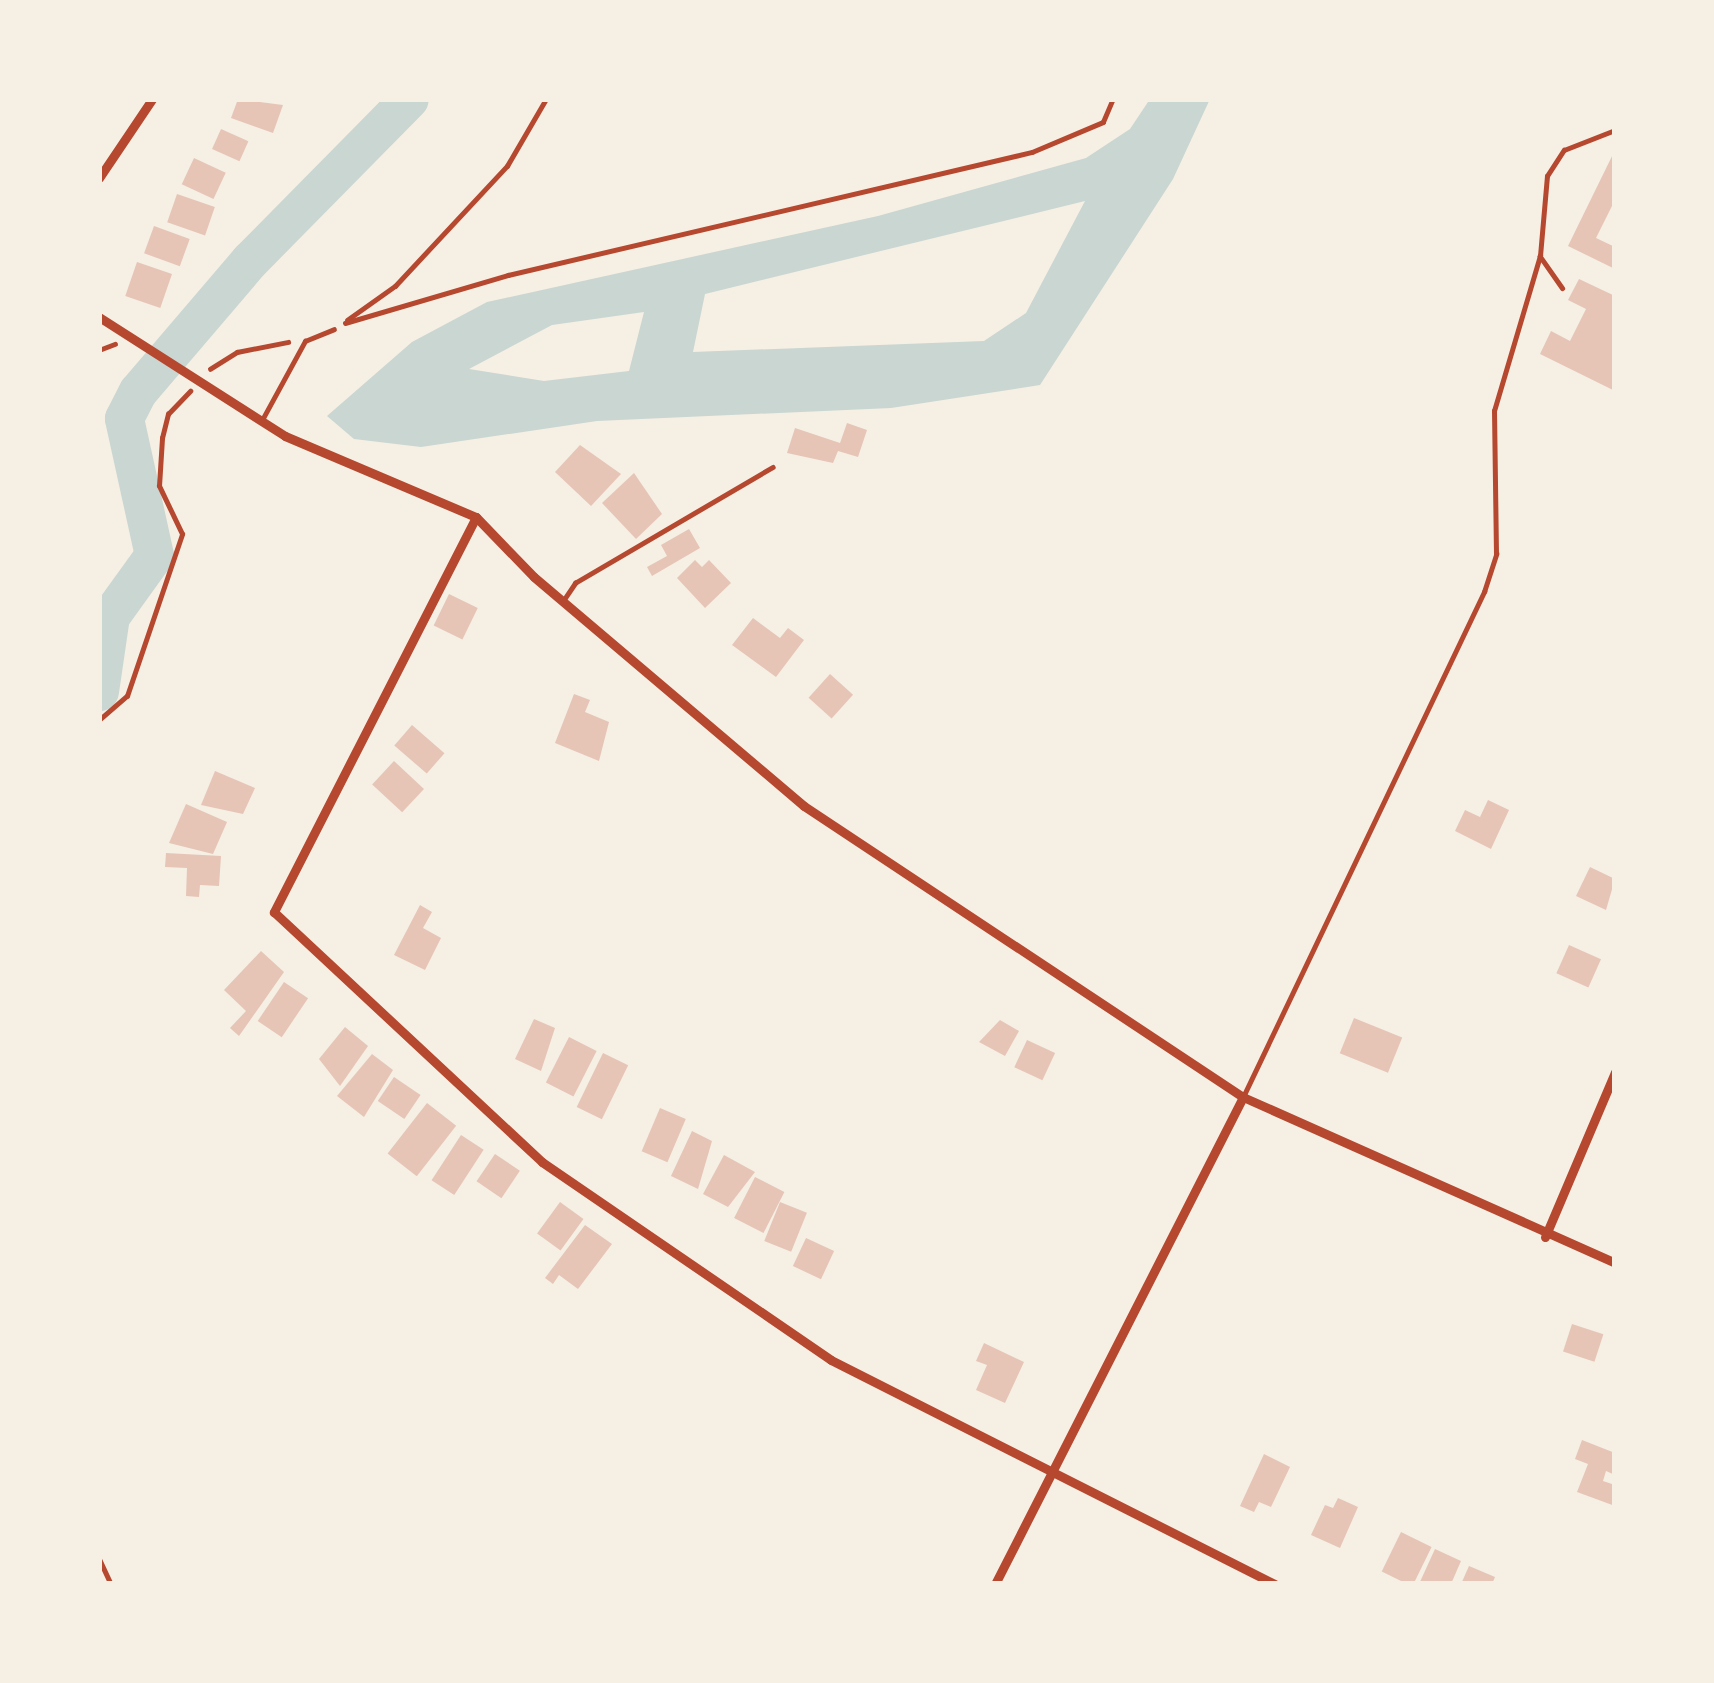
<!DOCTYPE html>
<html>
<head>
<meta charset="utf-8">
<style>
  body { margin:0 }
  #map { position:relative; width:1714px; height:1683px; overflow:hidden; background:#f6efe4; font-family:"PT Sans Narrow",sans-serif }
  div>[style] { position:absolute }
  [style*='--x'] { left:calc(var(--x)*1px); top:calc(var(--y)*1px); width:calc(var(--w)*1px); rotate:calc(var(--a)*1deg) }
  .water>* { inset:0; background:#c9d6d2 }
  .river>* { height:39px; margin:-19.5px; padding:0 19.5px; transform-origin:19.5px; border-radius:19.5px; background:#c9d6d2 }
  .building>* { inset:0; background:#e6c5b7; transform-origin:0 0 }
  .path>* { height:4.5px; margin:-2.25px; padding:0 2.25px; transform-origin:2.25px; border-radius:2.25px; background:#b5482f }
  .service>* { height:4.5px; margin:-2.25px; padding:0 2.25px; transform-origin:2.25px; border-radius:2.25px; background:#b5482f }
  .minor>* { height:9px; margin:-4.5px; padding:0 4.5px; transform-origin:4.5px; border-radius:4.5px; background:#b5482f }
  span { translate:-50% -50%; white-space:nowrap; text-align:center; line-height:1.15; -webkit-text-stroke:9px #f6efe4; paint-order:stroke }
  .frame { position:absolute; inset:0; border:102px solid #f6efe4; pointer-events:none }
</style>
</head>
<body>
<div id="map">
  <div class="water">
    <i style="clip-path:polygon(evenodd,1150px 99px,1210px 99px,1173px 179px,1040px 385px,891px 408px,597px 421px,421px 447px,354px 439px,327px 416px,412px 342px,487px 302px,878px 216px,1086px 158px,1130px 129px,1150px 99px,1085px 201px,1026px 313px,984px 341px,693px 352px,705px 294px,1085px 201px,1150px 99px,644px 312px,629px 371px,544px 381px,469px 369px,552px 325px,644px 312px)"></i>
  </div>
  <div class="river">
    <i style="--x:99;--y:691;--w:76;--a:-81.7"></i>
    <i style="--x:110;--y:616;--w:75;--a:-54.2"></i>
    <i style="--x:154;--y:555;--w:140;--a:-102.4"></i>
    <i style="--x:124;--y:418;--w:30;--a:-63"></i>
    <i style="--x:138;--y:391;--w:172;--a:-49.5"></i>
    <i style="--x:250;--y:260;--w:226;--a:-45.4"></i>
  </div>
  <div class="building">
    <i style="clip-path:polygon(238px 99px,283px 105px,273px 133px,231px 118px)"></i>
    <i style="left:221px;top:129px;width:30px;height:22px;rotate:24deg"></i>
    <i style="clip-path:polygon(1615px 150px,1615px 200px,1596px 238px,1615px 247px,1615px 269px,1568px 246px)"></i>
    <i style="left:194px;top:158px;width:35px;height:29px;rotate:25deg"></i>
    <i style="left:177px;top:194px;width:40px;height:30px;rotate:19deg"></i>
    <i style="left:154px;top:226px;width:38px;height:29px;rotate:20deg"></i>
    <i style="left:137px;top:262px;width:37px;height:36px;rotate:19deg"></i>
    <i style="clip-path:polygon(1579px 279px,1615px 296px,1615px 391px,1540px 354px,1551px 331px,1570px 341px,1586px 309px,1568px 300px)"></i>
    <i style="clip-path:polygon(847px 423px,867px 430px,858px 457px,838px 451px,833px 463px,787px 453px,795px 428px,840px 443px)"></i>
    <i style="clip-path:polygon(580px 445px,621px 474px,591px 506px,555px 472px)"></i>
    <i style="clip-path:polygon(634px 473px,662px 514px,636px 539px,602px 503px)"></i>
    <i style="clip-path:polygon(689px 529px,700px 548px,652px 576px,647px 567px,667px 556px,661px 545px)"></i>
    <i style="clip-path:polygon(695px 560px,702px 567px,709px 560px,731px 583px,705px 608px,677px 578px)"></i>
    <i style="left:449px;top:594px;width:32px;height:35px;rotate:26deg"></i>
    <i style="clip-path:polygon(753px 618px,780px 638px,788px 628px,804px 640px,776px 677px,732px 645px)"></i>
    <i style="left:830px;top:674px;width:31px;height:32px;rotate:42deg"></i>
    <i style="clip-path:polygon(574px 694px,590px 700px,585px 712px,609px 722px,599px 761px,555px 743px)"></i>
    <i style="left:412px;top:725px;width:43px;height:27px;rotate:41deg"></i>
    <i style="left:394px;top:761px;width:41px;height:32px;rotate:43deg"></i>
    <i style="clip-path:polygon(215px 771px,255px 788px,243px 814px,201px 805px)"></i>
    <i style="clip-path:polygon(1488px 800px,1509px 810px,1491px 849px,1455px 831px,1465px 810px,1480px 817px)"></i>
    <i style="clip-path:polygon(186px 804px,227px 822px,213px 854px,169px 843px)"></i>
    <i style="clip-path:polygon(166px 853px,221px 856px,219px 886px,200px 885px,199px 897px,186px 896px,187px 868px,165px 867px)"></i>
    <i style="clip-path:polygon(1590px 867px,1615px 879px,1606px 910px,1576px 896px)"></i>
    <i style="clip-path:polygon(420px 905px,432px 912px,423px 928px,441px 938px,425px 970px,394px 955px)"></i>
    <i style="left:1569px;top:945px;width:35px;height:31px;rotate:24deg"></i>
    <i style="clip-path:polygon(261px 951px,284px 972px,239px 1036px,230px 1028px,246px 1011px,224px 990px)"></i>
    <i style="left:284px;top:982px;width:29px;height:47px;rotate:34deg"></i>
    <i style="left:1354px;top:1018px;width:52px;height:38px;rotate:22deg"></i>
    <i style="clip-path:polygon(534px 1019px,555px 1028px,541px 1071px,515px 1059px)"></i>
    <i style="clip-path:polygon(1000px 1020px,1019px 1031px,1005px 1056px,979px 1042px)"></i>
    <i style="clip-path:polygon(345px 1027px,368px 1046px,340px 1086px,319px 1059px)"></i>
    <i style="left:569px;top:1037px;width:31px;height:51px;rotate:27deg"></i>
    <i style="left:1027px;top:1040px;width:31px;height:30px;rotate:25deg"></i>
    <i style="left:603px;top:1053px;width:28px;height:60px;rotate:26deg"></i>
    <i style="clip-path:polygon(372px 1054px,393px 1070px,364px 1117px,337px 1096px)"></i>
    <i style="left:394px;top:1077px;width:32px;height:29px;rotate:34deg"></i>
    <i style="left:427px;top:1103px;width:37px;height:64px;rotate:38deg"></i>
    <i style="left:660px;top:1108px;width:28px;height:47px;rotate:23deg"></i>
    <i style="clip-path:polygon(692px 1131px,712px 1141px,698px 1189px,671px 1176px)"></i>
    <i style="left:461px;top:1135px;width:27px;height:54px;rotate:33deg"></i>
    <i style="left:495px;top:1154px;width:30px;height:33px;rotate:34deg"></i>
    <i style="clip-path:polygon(724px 1155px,755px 1172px,728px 1207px,703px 1194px)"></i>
    <i style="left:755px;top:1177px;width:33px;height:46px;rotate:27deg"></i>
    <i style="left:560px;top:1202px;width:29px;height:39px;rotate:36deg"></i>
    <i style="left:780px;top:1202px;width:29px;height:42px;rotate:22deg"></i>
    <i style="clip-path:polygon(585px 1225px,612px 1244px,578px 1289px,559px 1275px,553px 1284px,545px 1278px)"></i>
    <i style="left:806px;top:1238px;width:31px;height:31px;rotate:25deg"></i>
    <i style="left:1572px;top:1324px;width:33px;height:29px;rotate:18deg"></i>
    <i style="clip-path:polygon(984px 1343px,1024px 1362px,1005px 1403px,976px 1390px,987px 1365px,976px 1361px)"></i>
    <i style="clip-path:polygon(1582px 1440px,1615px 1453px,1615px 1475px,1606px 1471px,1603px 1481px,1615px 1485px,1615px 1506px,1577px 1492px,1588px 1464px,1575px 1459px)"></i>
    <i style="clip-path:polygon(1264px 1454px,1290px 1467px,1271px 1507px,1259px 1502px,1254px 1512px,1240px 1506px)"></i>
    <i style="clip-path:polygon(1338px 1498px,1358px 1507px,1340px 1548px,1311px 1535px,1325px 1505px,1333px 1508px)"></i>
    <i style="left:1401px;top:1532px;width:34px;height:44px;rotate:26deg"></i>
    <i style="clip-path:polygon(1435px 1549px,1461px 1561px,1451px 1584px,1419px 1584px)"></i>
    <i style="clip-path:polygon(1469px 1566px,1495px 1577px,1492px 1584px,1461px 1584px)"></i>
  </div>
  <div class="path">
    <i style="--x:347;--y:320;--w:59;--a:-35.3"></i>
    <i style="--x:395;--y:286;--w:164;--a:-47"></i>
    <i style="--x:507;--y:166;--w:78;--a:-59.8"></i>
    <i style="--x:345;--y:323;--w:170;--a:-16.4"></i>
    <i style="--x:508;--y:275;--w:538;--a:-13.21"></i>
    <i style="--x:1032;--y:152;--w:77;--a:-22.9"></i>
    <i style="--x:1103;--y:122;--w:25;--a:-67"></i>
    <i style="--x:99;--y:350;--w:17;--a:-21"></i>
    <i style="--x:210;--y:369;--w:32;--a:-32"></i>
    <i style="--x:237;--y:352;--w:52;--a:-11.1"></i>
    <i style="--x:99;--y:720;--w:37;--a:-41"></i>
    <i style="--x:127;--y:696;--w:171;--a:-71.2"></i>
    <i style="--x:182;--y:534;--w:53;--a:-115.6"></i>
    <i style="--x:159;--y:486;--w:48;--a:-86.4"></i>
    <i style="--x:162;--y:438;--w:25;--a:-76"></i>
    <i style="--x:168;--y:414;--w:32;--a:-46"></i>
    <i style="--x:99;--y:1558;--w:29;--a:65"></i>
  </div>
  <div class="service">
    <i style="--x:1540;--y:256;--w:39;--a:55"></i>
    <i style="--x:262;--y:420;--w:90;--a:-61.4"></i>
    <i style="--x:305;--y:341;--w:31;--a:-22"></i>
    <i style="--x:563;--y:601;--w:22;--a:-56"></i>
    <i style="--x:575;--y:583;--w:229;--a:-30.4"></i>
    <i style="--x:1243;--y:1097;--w:560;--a:-64.49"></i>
    <i style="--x:1484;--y:592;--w:40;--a:-72"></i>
    <i style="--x:1496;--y:554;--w:143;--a:-90.8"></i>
    <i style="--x:1494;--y:411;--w:162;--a:-73.5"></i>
    <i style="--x:1540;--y:256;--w:80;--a:-85"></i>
    <i style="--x:1547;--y:176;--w:31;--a:-57"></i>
    <i style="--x:1564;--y:150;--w:55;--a:-21.4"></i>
  </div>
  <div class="minor">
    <i style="--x:99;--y:178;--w:95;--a:-56.1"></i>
    <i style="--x:99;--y:317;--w:221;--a:32.6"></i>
    <i style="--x:285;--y:436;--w:207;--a:23"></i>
    <i style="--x:476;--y:517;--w:83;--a:46"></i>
    <i style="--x:534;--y:577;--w:354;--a:40.3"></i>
    <i style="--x:804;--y:806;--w:527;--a:33.54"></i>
    <i style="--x:1243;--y:1097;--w:407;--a:24"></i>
    <i style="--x:476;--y:517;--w:444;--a:117.1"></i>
    <i style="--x:274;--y:912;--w:367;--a:43"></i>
    <i style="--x:542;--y:1162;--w:350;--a:34.4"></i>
    <i style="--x:831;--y:1360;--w:497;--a:26.8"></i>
    <i style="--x:1545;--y:1237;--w:179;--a:-67"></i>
    <i style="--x:995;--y:1584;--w:547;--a:-63.01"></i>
  </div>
  <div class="frame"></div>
</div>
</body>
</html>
